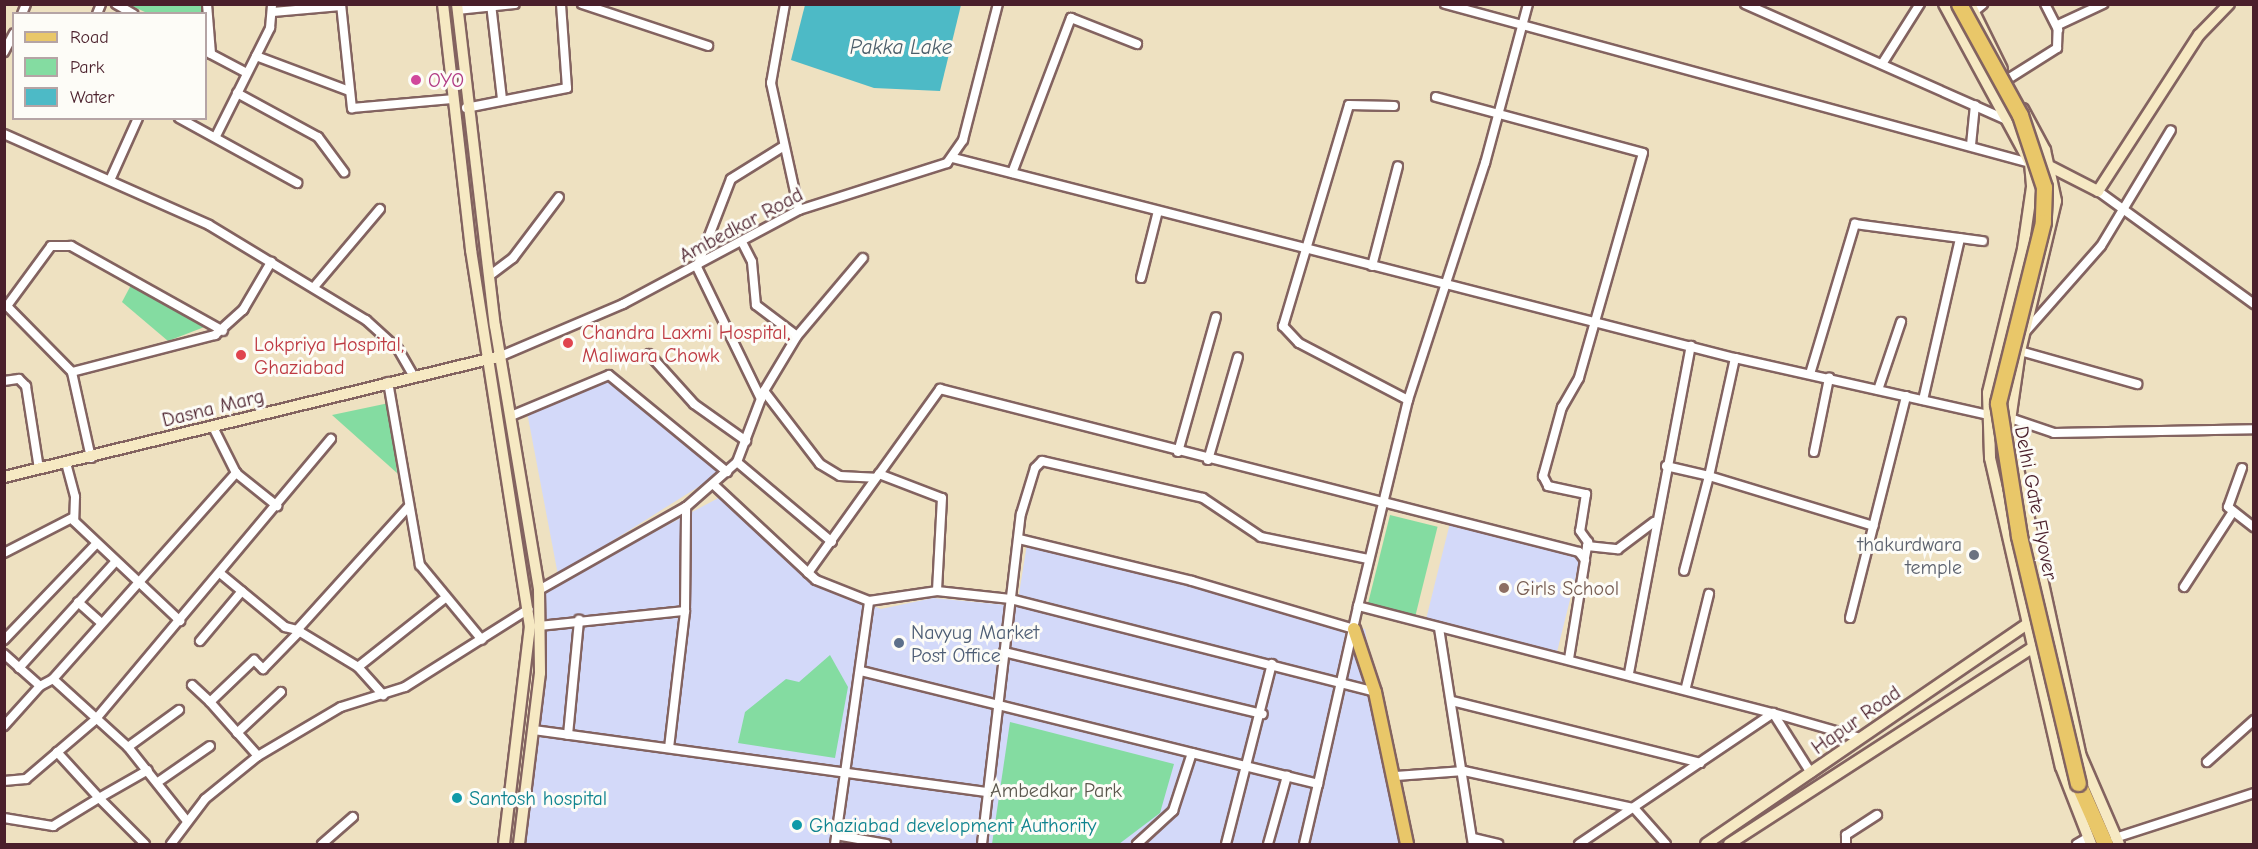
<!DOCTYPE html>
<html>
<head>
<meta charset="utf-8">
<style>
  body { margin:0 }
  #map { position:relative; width:2258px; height:849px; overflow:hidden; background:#eee1c1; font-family:"Comic Neue",sans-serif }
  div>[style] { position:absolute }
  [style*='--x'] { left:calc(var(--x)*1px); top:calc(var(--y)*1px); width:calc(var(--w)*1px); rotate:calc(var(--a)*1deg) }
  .built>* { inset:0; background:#d3d9f9; transform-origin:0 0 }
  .green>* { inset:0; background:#84dca1; transform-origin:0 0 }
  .water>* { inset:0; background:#4dbac6 }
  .roads { filter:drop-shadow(2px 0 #836360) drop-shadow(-2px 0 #836360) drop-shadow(0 2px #836360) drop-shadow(0 -2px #836360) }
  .street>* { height:8px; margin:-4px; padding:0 4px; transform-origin:4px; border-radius:4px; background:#fff }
  .secondary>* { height:10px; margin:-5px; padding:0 5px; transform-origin:5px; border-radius:5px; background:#f6e9c3 }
  .primary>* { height:12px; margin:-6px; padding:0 6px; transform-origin:6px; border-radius:6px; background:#e9c769 }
  .highway>* { height:15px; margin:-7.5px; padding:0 7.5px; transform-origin:7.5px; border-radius:7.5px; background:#e9c769 }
  .bridges { filter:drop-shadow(2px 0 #836360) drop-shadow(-2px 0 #836360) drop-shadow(0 2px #836360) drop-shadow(0 -2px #836360) }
  .highway-bridge>* { height:15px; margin:-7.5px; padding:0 7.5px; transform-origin:7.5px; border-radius:7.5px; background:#e9c769 }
  .dots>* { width:16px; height:16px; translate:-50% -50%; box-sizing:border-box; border:3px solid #fdfcf7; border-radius:50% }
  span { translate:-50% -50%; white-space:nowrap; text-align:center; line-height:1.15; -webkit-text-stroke:6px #fdfcf7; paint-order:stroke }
  .hotel-label { font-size:20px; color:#b23c85 }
  .left { translate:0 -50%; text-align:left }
  .street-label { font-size:20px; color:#4a1f2b }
  .health-label { font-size:20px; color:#be3a42 }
  .worship-label { font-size:20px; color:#5b616d }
  .right { translate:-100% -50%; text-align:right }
  .education-label { font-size:20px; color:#785e54 }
  .service-label { font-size:20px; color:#4e5e75 }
  .park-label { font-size:20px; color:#5b584e }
  .culture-label { font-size:20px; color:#0d838f }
  .water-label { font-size:21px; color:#4b5d69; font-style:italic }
  .frame { position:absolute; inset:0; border:6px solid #4a1f2b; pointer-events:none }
  .legend { position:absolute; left:12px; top:12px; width:195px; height:108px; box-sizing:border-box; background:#fdfcf7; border:2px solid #b5a4a5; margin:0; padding:8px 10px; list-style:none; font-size:18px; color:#4a1f2b }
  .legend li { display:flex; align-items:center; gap:12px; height:30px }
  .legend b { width:30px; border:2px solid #b5a4a5 }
</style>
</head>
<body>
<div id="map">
  <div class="built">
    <i style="clip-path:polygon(608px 380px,722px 472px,558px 575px,527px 412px)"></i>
    <i style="clip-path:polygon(726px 494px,804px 564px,851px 598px,881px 609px,933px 598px,1017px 606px,1028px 538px,1365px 629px,1403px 844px,525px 844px,544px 697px,545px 590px)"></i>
    <i style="left:1450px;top:523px;width:135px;height:100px;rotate:14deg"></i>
  </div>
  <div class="green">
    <i style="clip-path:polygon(130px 5px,201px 5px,202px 13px,147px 13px)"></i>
    <i style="clip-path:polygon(131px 285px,207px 326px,168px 341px,122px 302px)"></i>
    <i style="clip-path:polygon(389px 403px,397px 473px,332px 415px)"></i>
    <i style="left:1390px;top:515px;width:49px;height:93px;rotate:14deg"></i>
    <i style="clip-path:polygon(830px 655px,848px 687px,835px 758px,738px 743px,745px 712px,786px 679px,799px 682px)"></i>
    <i style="clip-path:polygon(1010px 722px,1174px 764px,1160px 813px,1119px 844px,992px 844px)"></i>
  </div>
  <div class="water">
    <i style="clip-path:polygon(805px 5px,961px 5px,940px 91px,874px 88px,791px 60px)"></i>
  </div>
  <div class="roads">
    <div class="street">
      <i style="--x:116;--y:4;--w:20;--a:30"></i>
      <i style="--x:207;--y:4;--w:50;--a:85.4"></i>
      <i style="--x:341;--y:4;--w:105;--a:84"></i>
      <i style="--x:352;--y:108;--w:100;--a:-5.1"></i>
      <i style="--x:491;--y:4;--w:96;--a:83.4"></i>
      <i style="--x:582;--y:4;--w:133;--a:18.4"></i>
      <i style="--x:785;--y:4;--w:80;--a:100"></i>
      <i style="--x:771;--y:83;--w:130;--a:77.6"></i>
      <i style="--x:1445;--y:4;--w:606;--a:15.21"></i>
      <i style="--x:1528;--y:4;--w:165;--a:105.1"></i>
      <i style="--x:1485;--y:163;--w:249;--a:108"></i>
      <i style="--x:1408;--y:400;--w:212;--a:103.6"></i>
      <i style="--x:1358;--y:606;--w:429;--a:14.5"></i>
      <i style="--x:1773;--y:713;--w:71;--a:57.7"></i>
      <i style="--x:1745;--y:4;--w:287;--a:23.9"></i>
      <i style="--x:2045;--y:4;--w:29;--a:63"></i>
      <i style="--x:457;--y:10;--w:58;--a:-5.9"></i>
      <i style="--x:273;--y:12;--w:68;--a:-5"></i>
      <i style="--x:22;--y:14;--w:11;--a:-68"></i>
      <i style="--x:97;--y:14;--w:11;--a:-68"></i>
      <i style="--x:1970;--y:15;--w:17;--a:-40"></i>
      <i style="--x:4;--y:52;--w:21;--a:-62"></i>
      <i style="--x:207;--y:52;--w:45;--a:27.7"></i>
      <i style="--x:256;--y:56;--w:99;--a:20.6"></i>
      <i style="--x:1882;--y:64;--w:71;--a:-57.7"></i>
      <i style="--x:2008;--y:79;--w:58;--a:-32.3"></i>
      <i style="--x:2057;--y:48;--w:23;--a:-88"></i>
      <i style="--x:2058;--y:25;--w:50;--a:-25"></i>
      <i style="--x:237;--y:93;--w:92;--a:28.5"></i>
      <i style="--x:318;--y:137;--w:44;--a:53.4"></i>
      <i style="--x:1436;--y:97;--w:214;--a:15.1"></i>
      <i style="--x:1643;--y:153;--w:234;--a:105.9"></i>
      <i style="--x:1579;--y:378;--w:34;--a:120"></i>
      <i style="--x:1562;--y:407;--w:72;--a:105.4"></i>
      <i style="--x:1543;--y:476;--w:11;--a:63"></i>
      <i style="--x:1548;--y:486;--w:39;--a:12"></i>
      <i style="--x:1586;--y:494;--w:37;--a:99"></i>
      <i style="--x:1580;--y:531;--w:14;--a:54"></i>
      <i style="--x:1588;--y:542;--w:15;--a:101"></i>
      <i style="--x:1394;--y:106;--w:45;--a:-178.7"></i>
      <i style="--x:1349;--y:105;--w:231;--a:106.6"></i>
      <i style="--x:1283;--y:326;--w:23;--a:47"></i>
      <i style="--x:1299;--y:343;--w:123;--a:27.6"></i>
      <i style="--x:466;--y:108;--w:103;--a:-11.2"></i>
      <i style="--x:567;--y:88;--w:84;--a:-94.1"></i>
      <i style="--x:179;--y:118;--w:135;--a:28.8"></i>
      <i style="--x:4;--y:134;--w:224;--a:23.9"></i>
      <i style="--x:209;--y:225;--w:184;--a:31.2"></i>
      <i style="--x:366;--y:320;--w:43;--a:42.2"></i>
      <i style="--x:398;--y:349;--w:30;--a:60"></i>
      <i style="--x:216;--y:136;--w:121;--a:-63.4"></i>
      <i style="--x:270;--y:28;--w:24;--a:-85"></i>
      <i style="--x:1971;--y:145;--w:40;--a:-84.3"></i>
      <i style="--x:953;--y:158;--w:807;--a:14.35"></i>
      <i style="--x:1735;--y:358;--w:258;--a:12.7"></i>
      <i style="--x:1012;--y:173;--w:166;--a:-69.2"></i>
      <i style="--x:1071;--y:18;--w:71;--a:21.5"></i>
      <i style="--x:111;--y:178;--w:66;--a:-65.8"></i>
      <i style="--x:2098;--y:191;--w:193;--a:35.9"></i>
      <i style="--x:742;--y:242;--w:22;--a:63"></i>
      <i style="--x:752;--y:262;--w:43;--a:84.7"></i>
      <i style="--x:756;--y:305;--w:51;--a:37.1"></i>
      <i style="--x:1372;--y:266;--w:103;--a:-75.4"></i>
      <i style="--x:489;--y:276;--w:30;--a:-37"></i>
      <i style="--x:513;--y:258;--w:76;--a:-53"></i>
      <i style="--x:1141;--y:278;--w:69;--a:-75.8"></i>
      <i style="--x:314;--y:287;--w:102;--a:-49.8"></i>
      <i style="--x:2026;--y:331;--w:113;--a:-48.6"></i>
      <i style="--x:2101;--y:246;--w:135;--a:-58.9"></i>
      <i style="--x:2020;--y:351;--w:122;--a:15.8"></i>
      <i style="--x:649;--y:354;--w:67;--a:48"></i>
      <i style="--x:694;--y:404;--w:64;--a:35.4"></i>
      <i style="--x:501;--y:356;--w:133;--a:-23.1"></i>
      <i style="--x:623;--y:304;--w:200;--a:-28.1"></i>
      <i style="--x:799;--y:210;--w:155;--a:-17.6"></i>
      <i style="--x:947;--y:163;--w:28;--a:-55"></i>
      <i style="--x:963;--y:140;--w:140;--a:-75.6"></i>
      <i style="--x:1735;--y:358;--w:121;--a:102.4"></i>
      <i style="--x:1709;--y:476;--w:172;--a:16.9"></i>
      <i style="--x:72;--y:372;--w:148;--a:-14.5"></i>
      <i style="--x:215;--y:335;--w:38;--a:-42"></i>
      <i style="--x:243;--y:310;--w:56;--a:-59.7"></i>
      <i style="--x:1810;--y:374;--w:157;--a:-73.3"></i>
      <i style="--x:1855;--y:224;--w:129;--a:7.6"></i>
      <i style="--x:4;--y:381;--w:15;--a:-8"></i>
      <i style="--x:19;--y:379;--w:10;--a:45"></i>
      <i style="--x:26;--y:386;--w:84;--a:81.1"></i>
      <i style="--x:388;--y:382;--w:186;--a:80.1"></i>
      <i style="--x:420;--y:565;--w:97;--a:50.4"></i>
      <i style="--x:1878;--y:390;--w:72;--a:-71.3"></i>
      <i style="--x:764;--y:391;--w:92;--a:52.5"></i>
      <i style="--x:820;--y:464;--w:23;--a:31"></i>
      <i style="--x:840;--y:476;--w:35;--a:3"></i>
      <i style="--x:761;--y:399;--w:147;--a:-115.9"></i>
      <i style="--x:697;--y:267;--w:94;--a:-68.9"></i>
      <i style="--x:731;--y:179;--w:62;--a:-31.9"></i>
      <i style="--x:1923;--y:400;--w:166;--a:-77.1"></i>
      <i style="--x:511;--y:416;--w:106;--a:-22.7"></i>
      <i style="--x:609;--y:375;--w:153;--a:39.4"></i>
      <i style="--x:2010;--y:418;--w:46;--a:18.8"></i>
      <i style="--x:2054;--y:433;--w:200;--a:-1.1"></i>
      <i style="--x:213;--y:427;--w:51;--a:63.4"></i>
      <i style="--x:236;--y:473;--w:53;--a:38.8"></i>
      <i style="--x:1178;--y:452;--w:140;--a:-74.3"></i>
      <i style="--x:1814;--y:452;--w:76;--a:-78.5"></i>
      <i style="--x:91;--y:458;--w:88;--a:-102.5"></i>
      <i style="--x:72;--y:372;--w:93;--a:-134.6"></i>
      <i style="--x:7;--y:306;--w:74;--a:-53.7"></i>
      <i style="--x:51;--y:246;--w:20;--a:0"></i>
      <i style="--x:71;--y:246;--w:174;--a:29.2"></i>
      <i style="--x:1208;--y:460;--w:107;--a:-73.8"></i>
      <i style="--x:737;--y:462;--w:124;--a:40.1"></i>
      <i style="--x:66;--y:463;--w:35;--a:75"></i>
      <i style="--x:75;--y:497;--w:24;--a:92"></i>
      <i style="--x:74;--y:521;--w:146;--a:43.3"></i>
      <i style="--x:1666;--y:466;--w:44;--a:13.1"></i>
      <i style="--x:1709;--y:476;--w:98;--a:104.7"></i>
      <i style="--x:2242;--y:468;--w:41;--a:109.7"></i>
      <i style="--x:2228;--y:507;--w:33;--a:38"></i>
      <i style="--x:879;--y:474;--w:105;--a:-54.3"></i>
      <i style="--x:940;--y:389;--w:659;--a:14.31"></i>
      <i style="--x:1579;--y:552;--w:10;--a:53"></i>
      <i style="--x:1585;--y:560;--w:100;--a:99.2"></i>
      <i style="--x:714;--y:485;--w:139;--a:43"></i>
      <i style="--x:816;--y:580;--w:57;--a:21.6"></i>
      <i style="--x:1019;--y:539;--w:178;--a:13.6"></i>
      <i style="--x:1192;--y:581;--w:169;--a:16.5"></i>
      <i style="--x:1587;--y:546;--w:31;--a:6"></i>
      <i style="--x:1618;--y:549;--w:45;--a:-36.9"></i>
      <i style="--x:4;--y:553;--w:76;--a:-27.2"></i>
      <i style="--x:808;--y:573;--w:122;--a:-54.4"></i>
      <i style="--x:879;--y:474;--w:67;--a:20.9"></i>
      <i style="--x:942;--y:498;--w:93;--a:93.1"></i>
      <i style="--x:221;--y:574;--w:83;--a:39.6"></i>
      <i style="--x:285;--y:627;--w:12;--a:14"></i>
      <i style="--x:297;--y:630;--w:166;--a:-47.9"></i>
      <i style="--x:2184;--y:587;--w:88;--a:-57"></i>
      <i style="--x:539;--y:590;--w:169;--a:-29.5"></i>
      <i style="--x:686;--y:507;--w:68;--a:-41.4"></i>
      <i style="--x:737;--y:462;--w:76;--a:-69.2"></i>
      <i style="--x:764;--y:391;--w:64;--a:-59"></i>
      <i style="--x:797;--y:336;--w:102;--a:-49.8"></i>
      <i style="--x:78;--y:602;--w:30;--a:42"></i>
      <i style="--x:1850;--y:618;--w:229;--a:-75.8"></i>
      <i style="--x:539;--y:626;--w:147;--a:-5.9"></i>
      <i style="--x:1439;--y:628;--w:219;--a:81.1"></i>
      <i style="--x:297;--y:630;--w:71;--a:31.2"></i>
      <i style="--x:358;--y:667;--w:38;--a:48"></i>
      <i style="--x:4;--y:640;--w:134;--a:-46.2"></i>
      <i style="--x:200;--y:641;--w:65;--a:-50"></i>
      <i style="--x:1004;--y:652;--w:266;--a:13.5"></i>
      <i style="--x:4;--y:654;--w:48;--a:41.6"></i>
      <i style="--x:40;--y:686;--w:15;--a:-28"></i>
      <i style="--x:53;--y:679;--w:101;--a:42.2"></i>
      <i style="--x:128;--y:747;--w:93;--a:51.5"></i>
      <i style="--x:358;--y:667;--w:111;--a:-38.4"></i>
      <i style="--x:19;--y:668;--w:144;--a:-47.8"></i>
      <i style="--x:861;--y:671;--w:341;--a:13.9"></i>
      <i style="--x:1629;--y:673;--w:333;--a:-79.3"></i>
      <i style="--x:53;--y:679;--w:276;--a:-48.4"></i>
      <i style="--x:192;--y:685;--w:25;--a:43"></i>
      <i style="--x:1686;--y:687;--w:96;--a:-76.1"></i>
      <i style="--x:1452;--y:701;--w:256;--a:14"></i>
      <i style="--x:4;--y:726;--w:54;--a:-48"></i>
      <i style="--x:534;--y:730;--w:458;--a:7.8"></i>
      <i style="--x:237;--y:733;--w:60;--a:-43"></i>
      <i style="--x:568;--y:735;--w:116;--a:-84.5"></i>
      <i style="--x:128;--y:747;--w:63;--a:-36"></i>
      <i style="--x:669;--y:748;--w:138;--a:-83.3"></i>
      <i style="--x:685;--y:611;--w:104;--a:-89.4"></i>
      <i style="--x:57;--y:752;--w:62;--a:47.6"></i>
      <i style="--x:99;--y:798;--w:56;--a:-29.7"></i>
      <i style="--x:258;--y:756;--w:72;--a:-131.6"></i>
      <i style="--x:210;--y:702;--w:61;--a:-43.7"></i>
      <i style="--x:254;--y:660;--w:13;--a:45"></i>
      <i style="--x:263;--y:669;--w:53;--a:-45.8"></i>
      <i style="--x:2207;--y:762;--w:63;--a:-41.8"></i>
      <i style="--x:1396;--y:776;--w:68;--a:-4.2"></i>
      <i style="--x:1464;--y:771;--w:174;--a:12.3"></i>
      <i style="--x:1634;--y:808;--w:48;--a:48.4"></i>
      <i style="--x:4;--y:781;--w:22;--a:-5"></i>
      <i style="--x:26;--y:779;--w:91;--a:-40.5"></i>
      <i style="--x:95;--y:720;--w:367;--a:-50"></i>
      <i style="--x:158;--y:782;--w:63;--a:-34.7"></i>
      <i style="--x:4;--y:818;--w:50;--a:9.3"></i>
      <i style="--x:53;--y:826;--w:54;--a:-31.3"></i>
      <i style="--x:99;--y:798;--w:65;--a:45"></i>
      <i style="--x:836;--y:835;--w:51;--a:10.2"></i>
      <i style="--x:1473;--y:838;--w:26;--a:13"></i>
      <i style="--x:2115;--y:838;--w:146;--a:-17.9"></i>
      <i style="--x:171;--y:844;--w:56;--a:-52.9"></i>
      <i style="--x:205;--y:799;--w:68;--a:-39.1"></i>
      <i style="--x:258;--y:756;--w:96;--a:-30.6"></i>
      <i style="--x:341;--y:707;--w:67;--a:-17.4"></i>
      <i style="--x:405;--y:687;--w:146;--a:-32.2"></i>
      <i style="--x:322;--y:844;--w:41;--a:-41.1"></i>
      <i style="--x:835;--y:844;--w:245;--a:-82"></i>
      <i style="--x:869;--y:601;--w:69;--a:-8.4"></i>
      <i style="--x:937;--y:591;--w:74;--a:6.2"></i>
      <i style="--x:1011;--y:599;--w:376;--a:14.3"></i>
      <i style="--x:982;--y:844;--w:332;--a:-83.3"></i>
      <i style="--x:1021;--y:514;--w:48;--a:-73.1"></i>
      <i style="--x:1035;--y:468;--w:10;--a:-45"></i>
      <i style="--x:1042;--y:461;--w:165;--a:12.9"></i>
      <i style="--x:1203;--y:498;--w:70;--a:33.9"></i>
      <i style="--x:1261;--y:537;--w:109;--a:11.6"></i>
      <i style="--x:1137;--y:844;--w:49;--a:-42.5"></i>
      <i style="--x:1173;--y:811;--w:61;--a:-71.9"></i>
      <i style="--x:1192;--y:753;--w:130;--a:13.8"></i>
      <i style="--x:1318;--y:784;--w:182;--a:-77.3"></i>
      <i style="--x:1226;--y:844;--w:186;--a:-75.7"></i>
      <i style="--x:1268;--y:844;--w:71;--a:-74.4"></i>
      <i style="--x:1304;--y:844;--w:62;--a:-76.9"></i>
      <i style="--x:1579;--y:844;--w:234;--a:-34"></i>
      <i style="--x:1773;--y:713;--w:91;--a:16"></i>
      <i style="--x:1846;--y:844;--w:9;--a:-90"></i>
      <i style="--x:1846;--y:835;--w:37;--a:-33"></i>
      <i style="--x:2077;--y:844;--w:12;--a:-31"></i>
    </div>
    <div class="secondary">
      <i style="--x:443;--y:4;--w:248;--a:83.5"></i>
      <i style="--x:471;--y:250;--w:381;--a:81.1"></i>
      <i style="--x:530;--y:626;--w:220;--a:96.8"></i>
      <i style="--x:457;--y:4;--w:324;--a:83.3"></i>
      <i style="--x:495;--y:326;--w:268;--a:80.5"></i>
      <i style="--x:539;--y:590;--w:83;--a:89.3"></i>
      <i style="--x:540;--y:673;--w:172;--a:97"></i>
      <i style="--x:1944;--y:4;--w:181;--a:61.6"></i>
      <i style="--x:2030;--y:163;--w:24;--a:85"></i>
      <i style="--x:2032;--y:187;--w:63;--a:98.3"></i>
      <i style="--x:2023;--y:249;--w:148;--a:103.7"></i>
      <i style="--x:1988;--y:393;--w:65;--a:88.2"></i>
      <i style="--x:1990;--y:458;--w:317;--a:77.1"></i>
      <i style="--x:2061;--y:767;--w:83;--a:68.7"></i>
      <i style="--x:1970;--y:4;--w:72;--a:63.8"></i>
      <i style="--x:2023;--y:109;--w:47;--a:61.8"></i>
      <i style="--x:2045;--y:150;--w:52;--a:77.8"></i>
      <i style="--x:2056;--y:201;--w:154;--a:103.5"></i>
      <i style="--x:2020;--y:351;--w:77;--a:98.2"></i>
      <i style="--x:2009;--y:427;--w:335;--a:77.7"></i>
      <i style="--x:2080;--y:754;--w:98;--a:66.6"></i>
      <i style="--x:2051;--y:167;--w:53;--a:27.1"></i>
      <i style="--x:2098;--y:191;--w:186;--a:-57.1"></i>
      <i style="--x:2199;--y:35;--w:43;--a:-45.9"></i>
      <i style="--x:4;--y:477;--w:507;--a:-13.68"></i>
      <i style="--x:1706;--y:844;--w:393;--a:-34.4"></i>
      <i style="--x:1729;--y:844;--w:364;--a:-32.9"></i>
    </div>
    <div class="primary">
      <i style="--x:1354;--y:629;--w:66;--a:71.6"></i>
      <i style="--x:1375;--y:692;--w:155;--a:78.1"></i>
    </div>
    <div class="highway">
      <i style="--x:2078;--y:783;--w:67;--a:66.1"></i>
    </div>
  </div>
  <div class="bridges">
    <div class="highway-bridge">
      <i style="--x:1959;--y:4;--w:127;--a:61.2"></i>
      <i style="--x:2020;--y:115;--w:76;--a:71.6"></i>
      <i style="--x:2044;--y:187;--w:35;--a:92"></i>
      <i style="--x:2043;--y:222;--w:187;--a:104"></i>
      <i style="--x:1998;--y:403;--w:135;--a:81"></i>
      <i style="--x:2019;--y:536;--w:254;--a:76.6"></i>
    </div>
  </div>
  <div class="dots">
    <i style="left:416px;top:80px;background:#d1479c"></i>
    <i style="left:568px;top:343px;background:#e0444e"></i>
    <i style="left:241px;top:355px;background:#e0444e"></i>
    <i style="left:1974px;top:555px;background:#6b7280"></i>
    <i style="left:1504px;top:588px;background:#8d6e63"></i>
    <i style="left:899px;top:643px;background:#5c6f8a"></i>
    <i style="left:457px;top:798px;background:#0f9aa8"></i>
    <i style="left:797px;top:825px;background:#0f9aa8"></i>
  </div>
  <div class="hotel-label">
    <span class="left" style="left:428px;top:80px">OYO</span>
  </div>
  <div class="street-label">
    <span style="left:741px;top:225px;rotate:-28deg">Ambedkar Road</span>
    <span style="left:213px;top:408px;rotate:-14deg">Dasna Marg</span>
    <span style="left:2036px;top:503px;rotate:79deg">Delhi Gate Flyover</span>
    <span style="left:1856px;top:720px;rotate:-35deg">Hapur Road</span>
  </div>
  <div class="health-label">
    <span class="left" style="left:582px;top:344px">Chandra Laxmi Hospital,<br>Maliwara Chowk</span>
    <span class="left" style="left:254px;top:356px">Lokpriya Hospital,<br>Ghaziabad</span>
  </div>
  <div class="worship-label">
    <span class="right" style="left:1962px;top:556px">thakurdwara<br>temple</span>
  </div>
  <div class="education-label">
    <span class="left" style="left:1516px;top:588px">Girls School</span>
  </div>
  <div class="service-label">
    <span class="left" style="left:911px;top:644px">Navyug Market<br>Post Office</span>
  </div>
  <div class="park-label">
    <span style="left:1056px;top:790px">Ambedkar Park</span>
  </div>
  <div class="culture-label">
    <span class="left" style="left:469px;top:798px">Santosh hospital</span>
    <span class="left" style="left:809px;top:825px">Ghaziabad development Authority</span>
  </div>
  <div class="water-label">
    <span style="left:901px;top:47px">Pakka Lake</span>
  </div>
  <div class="frame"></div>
  <ul class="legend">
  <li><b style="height:8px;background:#e9c769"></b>Road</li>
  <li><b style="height:16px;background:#84dca1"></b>Park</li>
  <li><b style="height:16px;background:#4dbac6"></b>Water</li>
  </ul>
</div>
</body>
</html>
